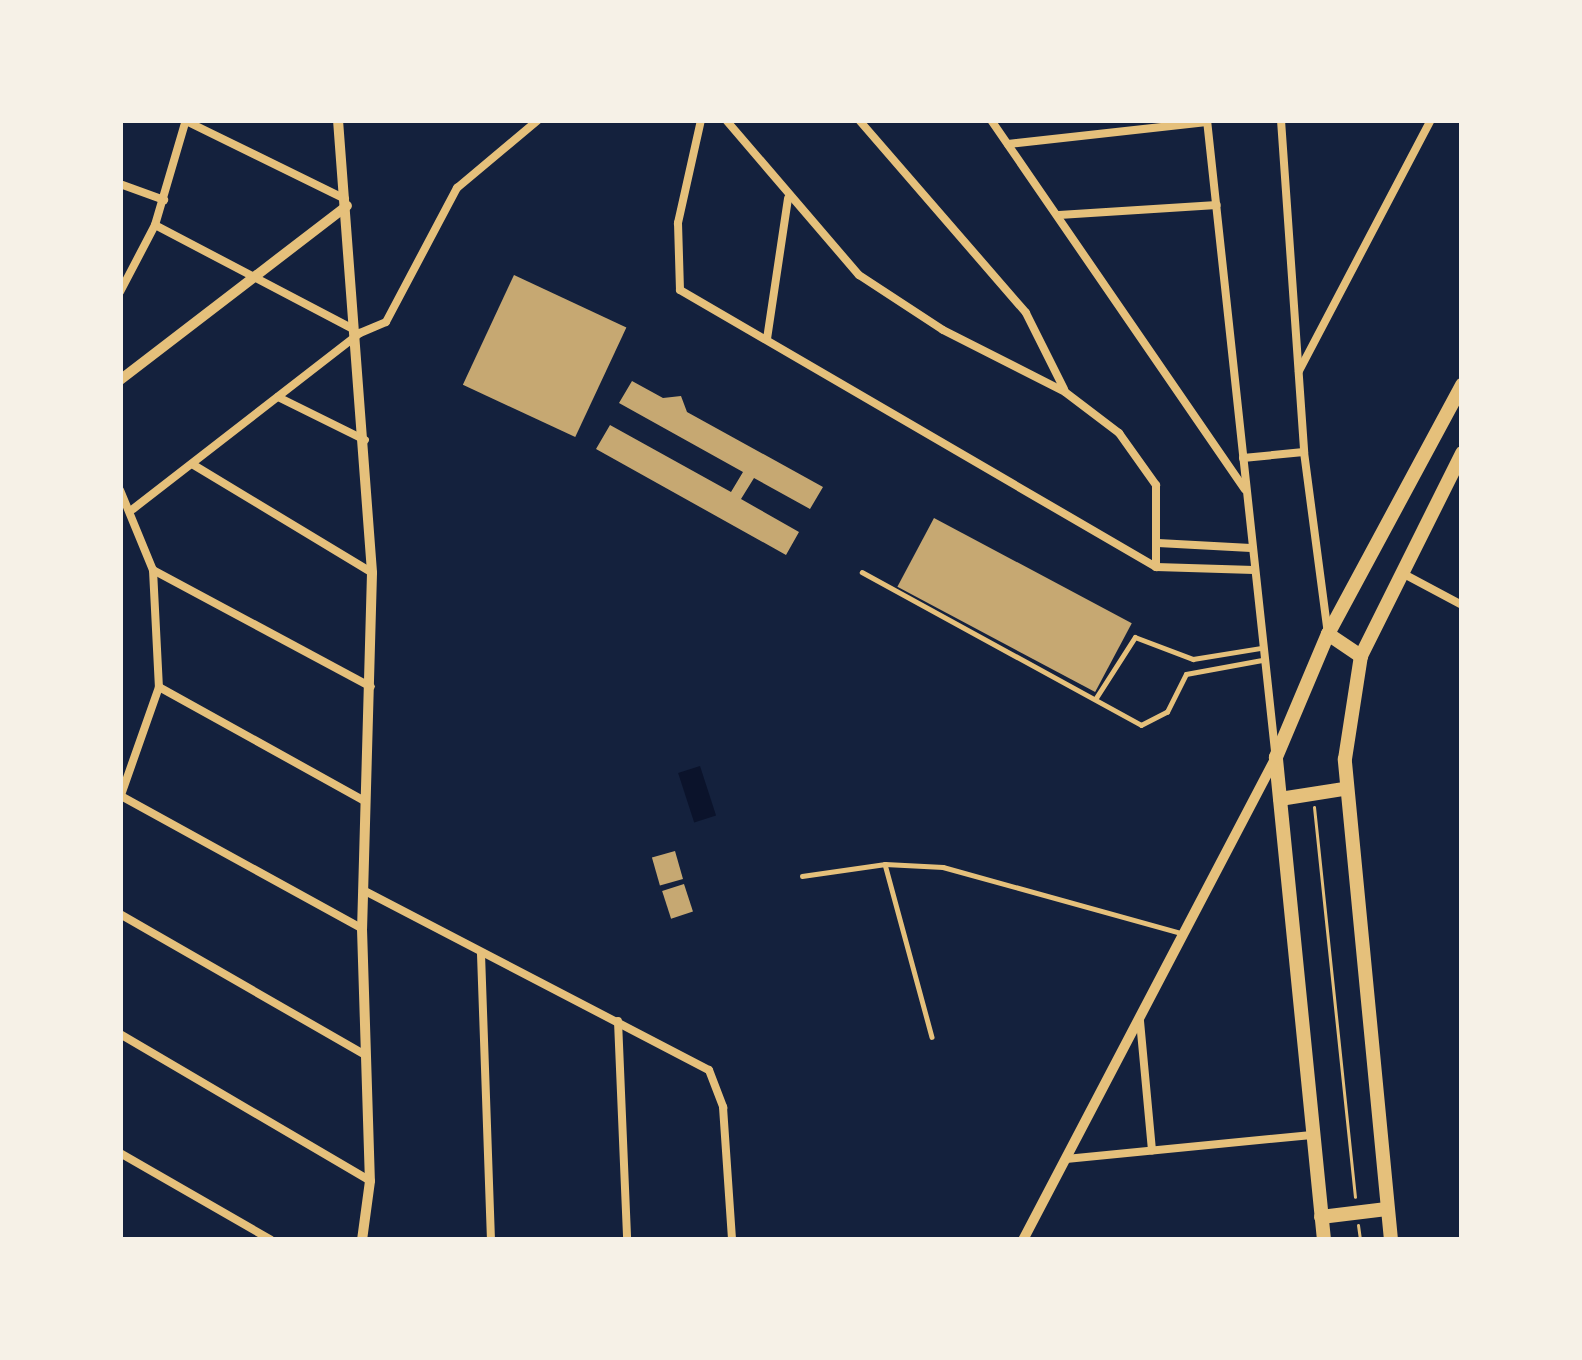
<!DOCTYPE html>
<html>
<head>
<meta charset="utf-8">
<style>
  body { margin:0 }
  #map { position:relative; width:1582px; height:1360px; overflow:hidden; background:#14213d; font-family:"Exo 2",sans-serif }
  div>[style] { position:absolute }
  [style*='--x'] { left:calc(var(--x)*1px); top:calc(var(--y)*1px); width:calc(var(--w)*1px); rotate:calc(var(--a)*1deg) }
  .water>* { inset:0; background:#0b132b; transform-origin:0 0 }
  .building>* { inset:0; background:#c6a872; transform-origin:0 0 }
  .path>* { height:3px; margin:-1.5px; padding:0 1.5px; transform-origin:1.5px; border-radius:1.5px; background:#e5c07b }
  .service>* { height:4.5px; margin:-2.25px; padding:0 2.25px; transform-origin:2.25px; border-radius:2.25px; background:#e5c07b }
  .minor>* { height:8px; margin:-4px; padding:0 4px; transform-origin:4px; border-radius:4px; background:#e5c07b }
  .tertiary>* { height:10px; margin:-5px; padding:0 5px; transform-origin:5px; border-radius:5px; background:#e5c07b }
  .primary>* { height:14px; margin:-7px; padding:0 7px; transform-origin:7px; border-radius:7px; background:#e5c07b }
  span { translate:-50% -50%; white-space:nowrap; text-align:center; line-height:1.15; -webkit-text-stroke:9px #f6f1e7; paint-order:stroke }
  .frame { position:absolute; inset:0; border:123px solid #f6f1e7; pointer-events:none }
</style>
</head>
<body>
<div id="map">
  <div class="water">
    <i style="left:700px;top:766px;width:52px;height:23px;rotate:72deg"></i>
  </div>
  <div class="building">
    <i style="left:514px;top:275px;width:124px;height:121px;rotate:25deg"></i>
    <i style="clip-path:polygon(632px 381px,663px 398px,681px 396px,687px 412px,823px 487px,810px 509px,754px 478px,741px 499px,799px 532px,786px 555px,596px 449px,610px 425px,731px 492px,743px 472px,619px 403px)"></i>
    <i style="left:934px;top:518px;width:224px;height:78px;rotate:28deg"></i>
    <i style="left:675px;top:851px;width:29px;height:24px;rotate:74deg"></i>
    <i style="left:684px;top:884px;width:29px;height:23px;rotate:72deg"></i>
  </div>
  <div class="path">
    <i style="--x:1314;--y:807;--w:392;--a:84"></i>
    <i style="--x:1358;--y:1225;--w:15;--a:82"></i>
  </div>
  <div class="service">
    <i style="--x:862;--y:572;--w:318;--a:28.7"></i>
    <i style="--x:1141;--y:725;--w:29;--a:-27"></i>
    <i style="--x:1167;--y:712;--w:42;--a:-63.4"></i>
    <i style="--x:1186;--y:674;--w:77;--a:-10.4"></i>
    <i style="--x:1096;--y:698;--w:72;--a:-57.4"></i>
    <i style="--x:1135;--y:637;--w:62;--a:20.8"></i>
    <i style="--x:1193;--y:659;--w:69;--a:-9.2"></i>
    <i style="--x:885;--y:864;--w:179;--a:74.8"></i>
    <i style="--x:802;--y:876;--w:84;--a:-8.2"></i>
    <i style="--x:885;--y:864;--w:58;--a:3"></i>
    <i style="--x:943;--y:867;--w:247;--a:15.5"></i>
  </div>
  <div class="minor">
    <i style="--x:701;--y:120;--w:106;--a:102.6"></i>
    <i style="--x:678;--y:223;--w:67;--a:88.3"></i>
    <i style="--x:680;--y:290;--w:551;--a:30.2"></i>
    <i style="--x:1156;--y:567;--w:98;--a:1.8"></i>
    <i style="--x:726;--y:120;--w:204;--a:49.4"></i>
    <i style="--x:859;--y:275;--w:100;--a:33.2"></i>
    <i style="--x:943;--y:330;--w:137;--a:26.9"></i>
    <i style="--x:1065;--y:392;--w:68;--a:37.2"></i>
    <i style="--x:1119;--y:433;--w:64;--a:54.6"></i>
    <i style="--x:1156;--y:485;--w:82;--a:90"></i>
    <i style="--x:859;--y:120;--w:255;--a:49.1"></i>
    <i style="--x:1026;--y:313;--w:85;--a:63.4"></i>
    <i style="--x:991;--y:120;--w:448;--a:55.5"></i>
    <i style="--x:1207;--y:120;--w:635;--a:83.85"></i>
    <i style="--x:1281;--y:120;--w:333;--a:86"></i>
    <i style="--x:1304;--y:452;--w:177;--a:82.5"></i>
    <i style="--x:186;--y:121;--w:177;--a:26.1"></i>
    <i style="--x:1008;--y:144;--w:200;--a:-6.3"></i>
    <i style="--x:120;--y:184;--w:47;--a:20"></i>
    <i style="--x:1059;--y:215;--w:158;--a:-3.6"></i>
    <i style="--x:155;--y:225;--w:224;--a:27.7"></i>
    <i style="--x:120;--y:292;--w:76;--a:-62.4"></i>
    <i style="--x:155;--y:225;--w:109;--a:-73.6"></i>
    <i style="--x:767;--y:339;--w:142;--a:-81.5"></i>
    <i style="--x:1299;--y:371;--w:284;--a:-62.3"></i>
    <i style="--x:278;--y:397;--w:97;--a:26.3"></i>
    <i style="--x:1243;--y:458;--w:61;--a:-5.6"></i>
    <i style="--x:192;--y:464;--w:209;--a:31.1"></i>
    <i style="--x:120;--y:490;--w:87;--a:67.6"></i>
    <i style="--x:153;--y:570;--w:117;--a:87.1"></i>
    <i style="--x:159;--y:687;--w:118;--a:109.4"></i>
    <i style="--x:133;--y:509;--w:287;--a:-37.8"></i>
    <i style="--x:360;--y:333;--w:28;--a:-23"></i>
    <i style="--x:386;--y:322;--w:152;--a:-62.1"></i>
    <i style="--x:457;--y:188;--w:106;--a:-40"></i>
    <i style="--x:1158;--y:543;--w:93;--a:3.1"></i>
    <i style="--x:153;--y:570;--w:247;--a:28.2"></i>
    <i style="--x:1402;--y:573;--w:68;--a:28.1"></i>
    <i style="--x:159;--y:687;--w:235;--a:29"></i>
    <i style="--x:121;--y:796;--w:274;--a:28.8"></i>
    <i style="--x:363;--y:890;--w:390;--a:27.5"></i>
    <i style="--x:709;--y:1070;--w:40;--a:69"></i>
    <i style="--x:723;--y:1107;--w:133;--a:86.1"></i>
    <i style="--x:120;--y:914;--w:283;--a:29.9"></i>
    <i style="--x:481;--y:954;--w:286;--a:88"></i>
    <i style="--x:618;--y:1021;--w:219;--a:87.6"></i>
    <i style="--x:1140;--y:1021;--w:130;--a:84.7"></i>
    <i style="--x:120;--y:1034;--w:289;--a:30.4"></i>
    <i style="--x:120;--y:1153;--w:174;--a:29.9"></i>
    <i style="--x:1066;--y:1159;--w:247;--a:-5.6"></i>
  </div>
  <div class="tertiary">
    <i style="--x:338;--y:120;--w:454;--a:85.7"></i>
    <i style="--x:372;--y:573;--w:356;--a:91.6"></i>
    <i style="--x:362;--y:929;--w:252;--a:88.2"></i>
    <i style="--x:370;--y:1181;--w:60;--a:97.7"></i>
    <i style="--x:120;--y:380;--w:286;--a:-37.5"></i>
    <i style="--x:1023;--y:1240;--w:543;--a:-62.35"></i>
  </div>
  <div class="primary">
    <i style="--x:1328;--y:634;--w:40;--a:34"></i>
    <i style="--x:1280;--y:799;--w:65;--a:-8.9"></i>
    <i style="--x:1321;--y:1217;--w:66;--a:-6.9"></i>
    <i style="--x:1324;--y:1240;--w:485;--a:-95.7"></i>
    <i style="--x:1276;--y:757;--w:134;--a:-67.1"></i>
    <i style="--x:1328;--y:634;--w:283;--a:-61.7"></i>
    <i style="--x:1391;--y:1240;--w:483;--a:-95.5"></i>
    <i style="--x:1345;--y:759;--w:104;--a:-81.2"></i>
    <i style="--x:1361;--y:656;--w:227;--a:-63.5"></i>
  </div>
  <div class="frame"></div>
</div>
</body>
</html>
